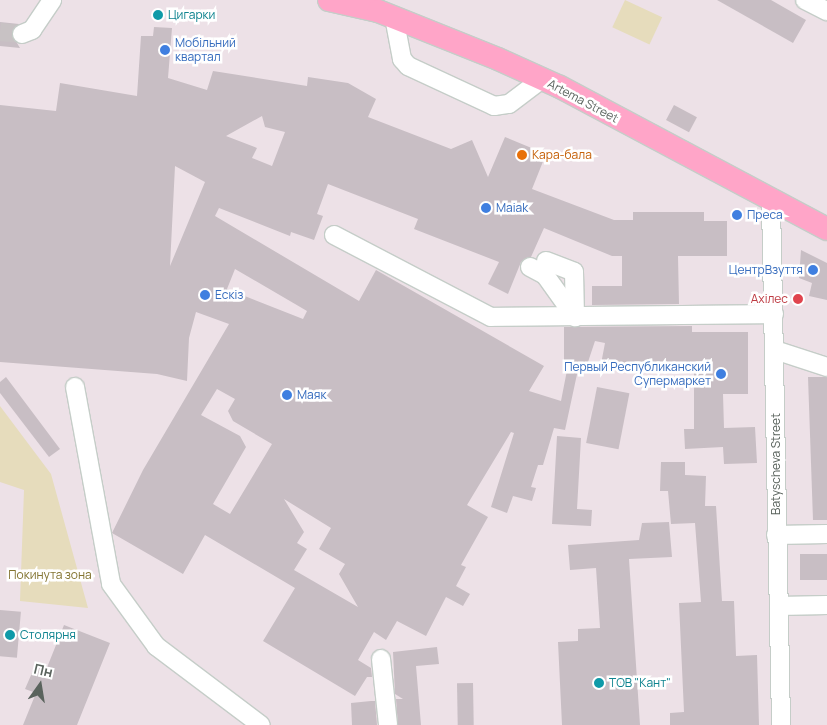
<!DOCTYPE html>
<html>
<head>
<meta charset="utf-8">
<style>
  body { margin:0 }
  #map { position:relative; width:827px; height:725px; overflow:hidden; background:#ede1e7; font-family:Manrope,sans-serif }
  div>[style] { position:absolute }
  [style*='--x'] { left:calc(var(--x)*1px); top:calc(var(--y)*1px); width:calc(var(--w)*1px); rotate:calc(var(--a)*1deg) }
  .green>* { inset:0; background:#e6dcbc; transform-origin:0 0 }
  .building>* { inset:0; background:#c8bec4; transform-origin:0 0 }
  .minor-tunnel>* { height:18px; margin-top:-9px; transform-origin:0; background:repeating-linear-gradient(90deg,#c8c2c4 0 18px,transparent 0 27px) }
  .roads { filter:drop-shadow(1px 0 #c5cdc8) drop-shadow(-1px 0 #c5cdc8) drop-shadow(0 1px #c5cdc8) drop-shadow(0 -1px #c5cdc8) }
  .minor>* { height:18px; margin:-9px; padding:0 9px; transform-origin:9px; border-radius:9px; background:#fff }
  .major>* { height:22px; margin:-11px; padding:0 11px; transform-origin:11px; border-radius:11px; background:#ffa5c8 }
  .dots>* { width:14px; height:14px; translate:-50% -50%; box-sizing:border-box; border:2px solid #fff; border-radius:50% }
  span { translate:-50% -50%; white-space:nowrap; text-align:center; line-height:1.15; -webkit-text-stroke:5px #fff; paint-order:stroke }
  .culture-label { font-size:12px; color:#0d838f }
  .left { translate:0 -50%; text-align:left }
  .shop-label { font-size:12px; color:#366cbe }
  .right { translate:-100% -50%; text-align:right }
  .street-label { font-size:12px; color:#5a635d }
  .food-label { font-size:12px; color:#c56008 }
  .health-label { font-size:12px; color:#be3a42 }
  .park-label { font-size:12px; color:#837431 }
  .north { position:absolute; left:15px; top:660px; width:50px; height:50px; -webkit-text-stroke:4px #fff; paint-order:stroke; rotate:13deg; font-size:14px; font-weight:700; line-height:20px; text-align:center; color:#5a635d }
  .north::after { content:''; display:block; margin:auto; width:18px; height:22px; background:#5a635d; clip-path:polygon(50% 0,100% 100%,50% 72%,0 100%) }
</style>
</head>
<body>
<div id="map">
  <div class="green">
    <i style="left:625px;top:0;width:41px;height:30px;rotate:25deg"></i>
    <i style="clip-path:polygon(0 406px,51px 474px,88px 608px,20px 601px,24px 490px,0 482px)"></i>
  </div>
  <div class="building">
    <i style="clip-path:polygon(717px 0,771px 0,806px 20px,793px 43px)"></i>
    <i style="clip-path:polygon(0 22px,19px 24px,11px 33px,20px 48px,0 46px)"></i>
    <i style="clip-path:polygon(evenodd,154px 27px,172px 28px,168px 78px,207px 90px,213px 71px,307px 86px,308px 77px,348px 83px,376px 99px,368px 117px,451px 149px,472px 140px,488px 177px,505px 137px,546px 154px,532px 189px,614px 220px,633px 220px,633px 212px,704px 212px,704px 221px,727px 221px,727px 256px,678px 256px,679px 304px,592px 305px,592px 286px,622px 286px,622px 256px,612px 256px,544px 228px,531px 257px,521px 262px,508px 294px,488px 284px,499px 262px,414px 229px,418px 219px,328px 184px,317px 214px,323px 216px,314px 240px,291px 232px,290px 236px,219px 208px,215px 216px,359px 301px,376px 270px,544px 366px,529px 391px,561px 401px,568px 365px,564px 365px,564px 327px,692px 326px,692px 332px,748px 332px,748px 394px,723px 394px,724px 428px,755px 427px,757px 463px,724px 464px,723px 447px,685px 449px,684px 429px,694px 429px,694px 364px,601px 364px,605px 343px,595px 341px,587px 365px,579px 365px,565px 430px,554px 428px,543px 465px,538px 465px,531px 487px,536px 488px,532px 501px,513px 496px,507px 513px,491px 507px,514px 433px,511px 432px,467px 505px,488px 517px,461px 565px,466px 567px,456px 586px,470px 594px,463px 606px,446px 597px,426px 636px,397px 621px,386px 640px,374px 632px,358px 660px,371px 668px,372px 677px,367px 677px,355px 696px,263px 641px,295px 588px,205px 535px,183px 574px,112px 533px,143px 470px,229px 324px,196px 312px,189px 338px,187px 381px,157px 374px,0 362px,0 105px,56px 111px,60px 83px,137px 96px,141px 36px,153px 36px,154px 27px,262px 116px,265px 127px,285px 132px,272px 166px,252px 158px,257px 148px,226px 136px,262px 116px,154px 27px,175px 166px,205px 182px,170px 266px,175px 166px,154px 27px,235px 269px,307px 311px,303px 319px,227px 289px,235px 269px,154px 27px,217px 389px,235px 399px,228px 411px,233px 421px,272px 444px,230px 514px,213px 504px,246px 447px,240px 436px,201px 415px,217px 389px,154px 27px,284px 499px,331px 528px,319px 549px,345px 564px,339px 574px,358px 607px,294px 570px,307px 549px,297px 543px,304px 532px,284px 499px)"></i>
    <i style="left:674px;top:105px;width:26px;height:17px;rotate:28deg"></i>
    <i style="clip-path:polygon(801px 250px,827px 263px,827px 300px,809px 296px,812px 283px,799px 278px)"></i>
    <i style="clip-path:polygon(6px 377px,60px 449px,49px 457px,0 393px,0 382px)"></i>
    <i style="clip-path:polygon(808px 377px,827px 377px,827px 520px,813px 520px)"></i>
    <i style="left:597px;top:387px;width:33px;height:57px;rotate:11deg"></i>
    <i style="clip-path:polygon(557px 436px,581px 438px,577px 509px,592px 510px,591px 526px,552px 524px)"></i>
    <i style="clip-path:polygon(661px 462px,685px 462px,685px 475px,706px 476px,705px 506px,716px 506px,722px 601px,734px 601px,736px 656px,757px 655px,759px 725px,670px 725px,670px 713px,684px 712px,679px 603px,701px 602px,695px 523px,671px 524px,668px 491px,660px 491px)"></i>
    <i style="clip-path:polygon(669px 522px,672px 557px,629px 559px,640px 725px,562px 725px,558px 642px,578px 641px,578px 629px,600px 628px,596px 568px,570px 570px,568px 545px,639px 540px,642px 523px)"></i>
    <i style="left:800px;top:554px;width:27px;height:26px"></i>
    <i style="left:0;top:610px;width:21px;height:46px;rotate:5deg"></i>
    <i style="clip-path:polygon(64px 625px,110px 643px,77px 725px,23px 725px,36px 693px,25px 689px,35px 666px,46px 670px)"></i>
    <i style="clip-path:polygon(437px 647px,439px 664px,416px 666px,421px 725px,398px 725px,396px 699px,403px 699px,395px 694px,393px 652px)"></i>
    <i style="left:473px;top:683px;width:42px;height:16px;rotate:89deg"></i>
    <i style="clip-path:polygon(371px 701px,375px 701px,377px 725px,352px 725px,351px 703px)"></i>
  </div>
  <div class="minor-tunnel">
    <i style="--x:0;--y:32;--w:22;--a:5"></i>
  </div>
  <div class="roads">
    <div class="minor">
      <i style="--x:805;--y:0;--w:25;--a:27"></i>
      <i style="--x:394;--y:17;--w:43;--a:79.2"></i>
      <i style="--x:402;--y:59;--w:9;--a:49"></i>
      <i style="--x:408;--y:66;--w:95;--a:24.9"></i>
      <i style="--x:494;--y:106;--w:15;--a:-8"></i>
      <i style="--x:509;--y:104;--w:41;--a:-37.1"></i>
      <i style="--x:22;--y:34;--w:11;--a:-22"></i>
      <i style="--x:32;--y:30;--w:36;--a:-56"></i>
      <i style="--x:771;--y:202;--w:523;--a:88.9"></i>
      <i style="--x:334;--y:235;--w:177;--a:27.6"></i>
      <i style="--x:491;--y:317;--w:283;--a:-0.6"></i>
      <i style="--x:546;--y:261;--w:30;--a:21"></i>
      <i style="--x:574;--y:272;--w:45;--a:88.7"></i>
      <i style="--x:530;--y:267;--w:17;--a:28"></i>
      <i style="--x:545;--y:275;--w:52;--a:54.5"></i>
      <i style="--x:775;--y:350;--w:55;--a:18.1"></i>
      <i style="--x:75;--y:387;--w:200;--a:79.6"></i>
      <i style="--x:111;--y:584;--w:77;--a:54"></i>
      <i style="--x:156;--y:646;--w:131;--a:37"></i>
      <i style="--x:776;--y:535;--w:51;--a:-1.1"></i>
      <i style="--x:779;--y:606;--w:48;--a:-1.2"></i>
      <i style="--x:381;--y:659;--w:66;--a:83.9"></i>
    </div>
    <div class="major">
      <i style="--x:329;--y:0;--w:50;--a:12.7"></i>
      <i style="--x:378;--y:11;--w:129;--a:21.8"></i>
      <i style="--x:498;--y:59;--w:68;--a:24.3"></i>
      <i style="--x:560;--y:87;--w:302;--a:28"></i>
    </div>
  </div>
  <div class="dots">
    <i style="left:158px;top:15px;background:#0f9aa8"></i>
    <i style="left:165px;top:50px;background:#3f7fe0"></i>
    <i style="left:522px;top:155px;background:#e8710a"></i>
    <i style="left:486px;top:208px;background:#3f7fe0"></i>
    <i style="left:737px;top:215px;background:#3f7fe0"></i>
    <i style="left:813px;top:270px;background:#3f7fe0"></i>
    <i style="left:205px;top:295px;background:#3f7fe0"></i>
    <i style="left:798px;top:299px;background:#e0444e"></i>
    <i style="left:721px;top:374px;background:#3f7fe0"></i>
    <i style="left:287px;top:395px;background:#3f7fe0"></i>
    <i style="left:10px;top:635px;background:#0f9aa8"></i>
    <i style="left:599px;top:683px;background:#0f9aa8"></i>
  </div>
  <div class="culture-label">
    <span class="left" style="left:168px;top:15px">Цигарки</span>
    <span class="left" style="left:20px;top:635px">Столярня</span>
    <span class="left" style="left:609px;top:683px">ТОВ "Кант"</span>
  </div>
  <div class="shop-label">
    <span class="left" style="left:175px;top:50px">Мобільний<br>квартал</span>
    <span class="left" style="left:496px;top:208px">Maiak</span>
    <span class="left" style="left:747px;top:215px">Преса</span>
    <span class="right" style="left:803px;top:270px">ЦентрВзуття</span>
    <span class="left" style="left:215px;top:295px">Ескіз</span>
    <span class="right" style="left:711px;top:374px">Первый Республиканский<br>Супермаркет</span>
    <span class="left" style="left:297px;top:395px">Маяк</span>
  </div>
  <div class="street-label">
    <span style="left:583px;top:101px;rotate:28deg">Artema Street</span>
    <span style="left:776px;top:464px;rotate:-90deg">Batyscheva Street</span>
  </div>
  <div class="food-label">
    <span class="left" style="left:532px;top:155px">Кара-бала</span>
  </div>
  <div class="health-label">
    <span class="right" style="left:788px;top:299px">Ахілес</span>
  </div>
  <div class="park-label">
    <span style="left:50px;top:575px">Покинута зона</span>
  </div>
  <div class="north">Пн</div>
</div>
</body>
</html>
